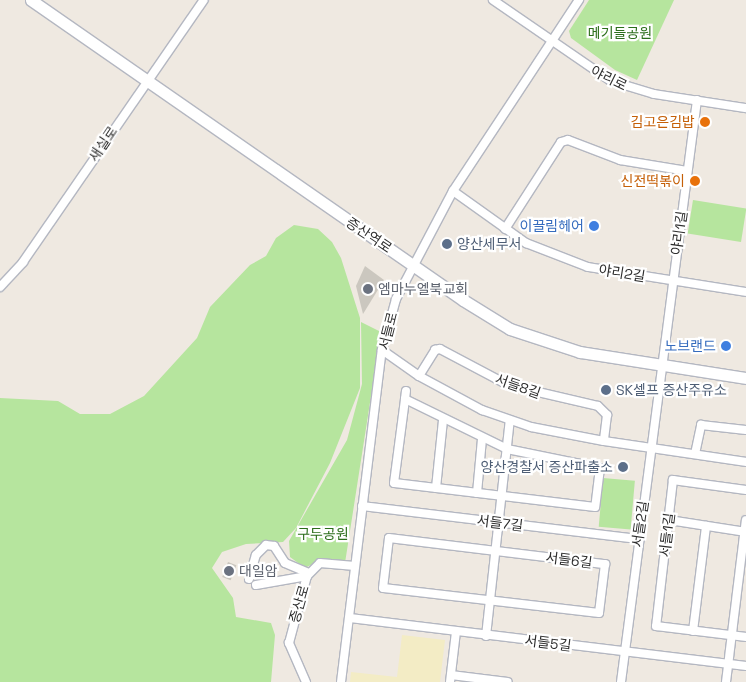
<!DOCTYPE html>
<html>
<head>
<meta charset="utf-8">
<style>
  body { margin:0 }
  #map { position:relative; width:746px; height:682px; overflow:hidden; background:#efe9e1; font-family:"Space Grotesk","Noto Sans KR",sans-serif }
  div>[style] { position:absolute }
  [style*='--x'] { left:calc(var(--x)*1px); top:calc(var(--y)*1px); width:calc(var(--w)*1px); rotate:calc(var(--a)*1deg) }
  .green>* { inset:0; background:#b6e59e; transform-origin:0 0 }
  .sand>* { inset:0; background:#f3ecc5 }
  .building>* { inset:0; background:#cbc7bf; transform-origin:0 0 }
  .roads { filter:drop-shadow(1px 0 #b4b7c1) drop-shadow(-1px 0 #b4b7c1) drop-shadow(0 1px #b4b7c1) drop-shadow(0 -1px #b4b7c1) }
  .street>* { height:8px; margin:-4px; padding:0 4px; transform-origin:4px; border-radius:4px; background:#fff }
  .secondary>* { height:11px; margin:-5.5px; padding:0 5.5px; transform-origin:5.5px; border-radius:5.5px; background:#fff }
  .dots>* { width:14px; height:14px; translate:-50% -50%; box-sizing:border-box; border:2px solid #fff; border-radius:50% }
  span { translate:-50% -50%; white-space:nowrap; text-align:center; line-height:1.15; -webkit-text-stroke:4.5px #fff; paint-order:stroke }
  .park-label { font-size:14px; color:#2c6e1b }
  .street-label { font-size:14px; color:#2e2e2e }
  .food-label { font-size:14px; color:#c56008 }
  .right { translate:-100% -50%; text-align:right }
  .shop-label { font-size:14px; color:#366cbe }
  .service-label { font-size:14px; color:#4e5e75 }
  .left { translate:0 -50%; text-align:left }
  .worship-label { font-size:14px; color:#5b616d }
</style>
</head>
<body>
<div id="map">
  <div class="green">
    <i style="clip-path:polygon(589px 0,674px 0,637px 80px,615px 70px,571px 38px,569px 31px)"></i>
    <i style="left:693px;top:200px;width:54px;height:34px;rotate:9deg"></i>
    <i style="clip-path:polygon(294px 225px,318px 229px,332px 242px,341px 258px,360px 318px,360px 388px,330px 463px,296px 528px,283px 542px,246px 544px,222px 552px,212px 568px,233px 598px,236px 617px,271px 623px,275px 635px,271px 682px,0 682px,0 398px,58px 401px,80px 414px,110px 414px,144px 396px,197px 338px,210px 307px,250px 265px,266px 256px,276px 238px)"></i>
    <i style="clip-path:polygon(361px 322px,381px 332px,345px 563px,318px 561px,305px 568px,290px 557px,289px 541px,347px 440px,362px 384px)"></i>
    <i style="left:603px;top:478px;width:32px;height:49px;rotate:5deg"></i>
  </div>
  <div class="sand">
    <i style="clip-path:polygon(402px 635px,445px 640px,440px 682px,350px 682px,351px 672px,397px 677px)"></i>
  </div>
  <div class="building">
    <i style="clip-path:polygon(365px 266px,384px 280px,363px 314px,356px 286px)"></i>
    <i style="left:228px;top:562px;width:9px;height:16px;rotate:21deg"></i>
  </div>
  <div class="roads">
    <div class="street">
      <i style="--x:493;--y:0;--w:143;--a:34.5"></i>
      <i style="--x:611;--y:81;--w:45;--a:16.8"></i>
      <i style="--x:654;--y:94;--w:93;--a:8.7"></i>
      <i style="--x:453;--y:191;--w:90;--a:35.5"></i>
      <i style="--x:526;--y:243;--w:66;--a:21.2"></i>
      <i style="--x:588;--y:267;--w:160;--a:9"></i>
      <i style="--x:505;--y:229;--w:103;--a:-57.2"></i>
      <i style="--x:561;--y:142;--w:7;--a:-16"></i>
      <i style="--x:568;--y:140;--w:56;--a:21"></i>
      <i style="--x:620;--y:160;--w:68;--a:9.3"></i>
      <i style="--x:0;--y:287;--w:34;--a:-47"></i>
      <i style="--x:23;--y:262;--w:318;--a:-55.4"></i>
      <i style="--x:382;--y:350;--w:45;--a:35.1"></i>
      <i style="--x:419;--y:376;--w:72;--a:28.4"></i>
      <i style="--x:482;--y:410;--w:52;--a:19.1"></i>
      <i style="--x:531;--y:427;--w:74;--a:10.9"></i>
      <i style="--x:419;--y:376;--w:31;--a:-58"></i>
      <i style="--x:435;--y:350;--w:5;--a:-11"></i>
      <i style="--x:440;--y:349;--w:77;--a:27.9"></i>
      <i style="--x:508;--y:385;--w:92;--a:13.1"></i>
      <i style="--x:598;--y:406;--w:13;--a:45"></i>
      <i style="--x:607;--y:415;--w:26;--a:97"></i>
      <i style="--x:604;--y:441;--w:144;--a:8.4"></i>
      <i style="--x:405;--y:399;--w:114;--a:26.1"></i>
      <i style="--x:507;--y:449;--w:95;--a:11.5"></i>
      <i style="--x:600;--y:468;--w:39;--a:97"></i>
      <i style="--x:595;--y:507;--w:202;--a:-173.2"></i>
      <i style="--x:394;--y:483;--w:85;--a:-82.5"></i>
      <i style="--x:405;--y:399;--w:8;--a:-83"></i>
      <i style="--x:695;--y:454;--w:30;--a:-78"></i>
      <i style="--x:701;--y:425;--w:45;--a:6.3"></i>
      <i style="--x:436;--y:488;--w:68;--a:-84.1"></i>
      <i style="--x:746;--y:490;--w:74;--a:-172.2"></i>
      <i style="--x:673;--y:480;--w:147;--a:96.6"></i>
      <i style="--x:656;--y:626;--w:91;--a:7"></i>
      <i style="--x:477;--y:493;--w:54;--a:-84.7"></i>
      <i style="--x:362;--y:506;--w:278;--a:6.8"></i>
      <i style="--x:669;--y:520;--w:78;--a:8.9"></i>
      <i style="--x:389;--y:538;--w:218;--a:6.9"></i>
      <i style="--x:605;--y:564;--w:49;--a:97"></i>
      <i style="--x:599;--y:613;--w:217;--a:-173.4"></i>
      <i style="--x:383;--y:588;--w:50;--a:-83.2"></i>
      <i style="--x:249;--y:579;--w:25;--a:-74"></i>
      <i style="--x:256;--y:555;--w:14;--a:-45"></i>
      <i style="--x:266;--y:545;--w:8;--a:7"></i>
      <i style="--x:274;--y:546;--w:20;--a:57"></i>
      <i style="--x:285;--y:563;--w:25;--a:23"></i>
      <i style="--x:256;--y:585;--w:52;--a:-10"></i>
      <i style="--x:350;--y:618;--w:399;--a:6.9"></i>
      <i style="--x:693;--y:631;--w:106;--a:-82.9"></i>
      <i style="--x:486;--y:636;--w:217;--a:-83.7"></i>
      <i style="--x:451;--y:675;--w:57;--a:7"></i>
      <i style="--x:306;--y:682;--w:43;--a:-113.6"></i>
      <i style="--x:289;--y:643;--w:69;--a:-75"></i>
      <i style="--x:307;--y:576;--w:18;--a:-45"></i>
      <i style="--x:320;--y:563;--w:35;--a:5"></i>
      <i style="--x:341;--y:682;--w:335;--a:-83"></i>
      <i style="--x:382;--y:350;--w:53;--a:-74.6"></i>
      <i style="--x:396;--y:299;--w:122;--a:-62.2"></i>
      <i style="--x:453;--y:191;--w:229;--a:-56.6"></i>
      <i style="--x:450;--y:682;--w:50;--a:-83.2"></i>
      <i style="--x:621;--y:682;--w:587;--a:-82.56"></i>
      <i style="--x:726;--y:682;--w:163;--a:-83"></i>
    </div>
    <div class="secondary">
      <i style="--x:31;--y:0;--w:526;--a:34.78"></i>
      <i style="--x:463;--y:300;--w:55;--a:31.7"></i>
      <i style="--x:510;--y:329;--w:74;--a:18.2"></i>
      <i style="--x:580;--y:352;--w:168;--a:8.9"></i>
    </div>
  </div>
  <div class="dots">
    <i style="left:705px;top:122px;background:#e8710a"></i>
    <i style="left:695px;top:181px;background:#e8710a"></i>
    <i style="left:594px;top:226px;background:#3f7fe0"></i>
    <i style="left:447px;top:244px;background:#5c6f8a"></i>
    <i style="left:368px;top:289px;background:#6b7280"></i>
    <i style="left:726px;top:346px;background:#3f7fe0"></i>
    <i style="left:606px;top:390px;background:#5c6f8a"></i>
    <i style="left:623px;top:467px;background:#5c6f8a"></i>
    <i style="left:229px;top:571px;background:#6b7280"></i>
  </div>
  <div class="park-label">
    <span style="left:620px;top:33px">메기들공원</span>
    <span style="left:323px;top:534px">구두공원</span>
  </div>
  <div class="street-label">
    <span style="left:609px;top:78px;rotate:26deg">야리로</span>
    <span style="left:103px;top:144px;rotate:-56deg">새실로</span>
    <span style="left:679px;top:233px;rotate:-82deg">야리1길</span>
    <span style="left:369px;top:235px;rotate:34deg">증산역로</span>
    <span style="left:622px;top:273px;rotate:9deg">야리2길</span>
    <span style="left:388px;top:331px;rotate:-76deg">서들로</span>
    <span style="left:518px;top:386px;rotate:19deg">서들8길</span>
    <span style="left:500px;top:523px;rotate:7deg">서들7길</span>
    <span style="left:640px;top:524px;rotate:-82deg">서들2길</span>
    <span style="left:667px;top:535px;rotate:-83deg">서들1길</span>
    <span style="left:569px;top:560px;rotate:7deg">서들6길</span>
    <span style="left:299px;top:604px;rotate:-74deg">증산로</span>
    <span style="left:548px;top:643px;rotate:7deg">서들5길</span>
  </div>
  <div class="food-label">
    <span class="right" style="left:695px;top:122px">김고은김밥</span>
    <span class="right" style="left:685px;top:181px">신전떡볶이</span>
  </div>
  <div class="shop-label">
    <span class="right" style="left:584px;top:226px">이끌림헤어</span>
    <span class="right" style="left:716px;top:346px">노브랜드</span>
  </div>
  <div class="service-label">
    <span class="left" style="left:457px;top:244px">양산세무서</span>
    <span class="left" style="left:616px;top:390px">SK셀프 증산주유소</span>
    <span class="right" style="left:613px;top:467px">양산경찰서 증산파출소</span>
  </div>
  <div class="worship-label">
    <span class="left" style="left:378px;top:289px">엠마누엘북교회</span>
    <span class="left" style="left:239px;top:571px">대일암</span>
  </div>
</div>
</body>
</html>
